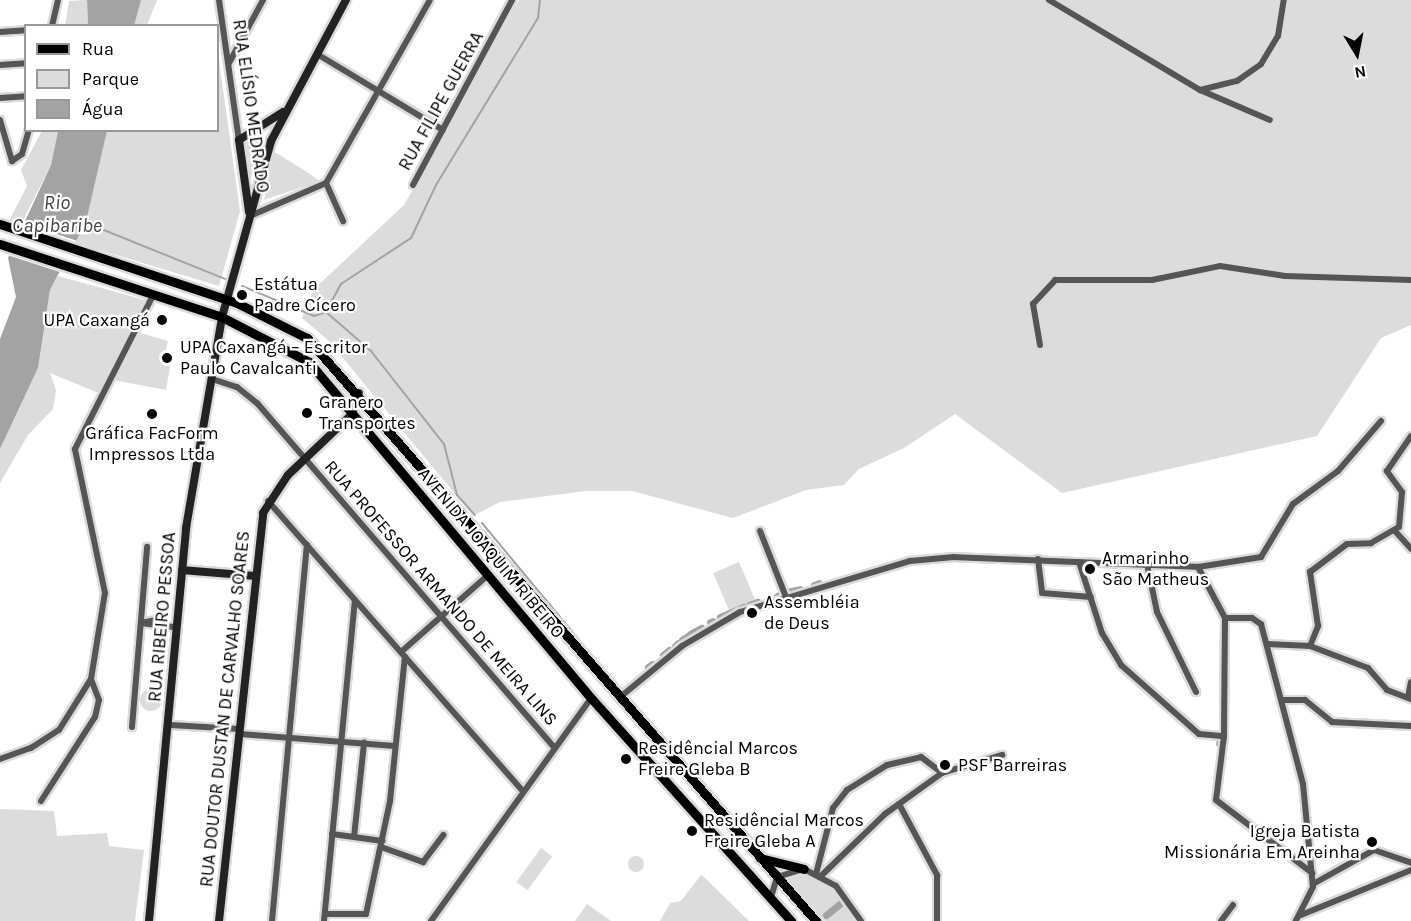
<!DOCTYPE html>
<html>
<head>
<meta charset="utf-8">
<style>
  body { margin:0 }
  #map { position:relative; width:1411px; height:921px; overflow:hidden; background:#fff; font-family:Karla,sans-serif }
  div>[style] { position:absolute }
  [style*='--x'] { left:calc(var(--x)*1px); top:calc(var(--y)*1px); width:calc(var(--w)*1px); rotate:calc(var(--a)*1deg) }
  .green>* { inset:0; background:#dcdcdc; transform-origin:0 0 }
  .round { border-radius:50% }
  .water>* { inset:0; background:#a3a3a3 }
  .pier>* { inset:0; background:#fff; transform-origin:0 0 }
  .stream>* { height:2px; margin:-1px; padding:0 1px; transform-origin:1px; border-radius:1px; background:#a3a3a3 }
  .canal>* { height:7px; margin:-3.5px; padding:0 3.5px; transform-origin:3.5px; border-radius:3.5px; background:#a3a3a3 }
  .roads { filter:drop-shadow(2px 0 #dbdbdb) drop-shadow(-2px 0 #dbdbdb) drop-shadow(0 2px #dbdbdb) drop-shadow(0 -2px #dbdbdb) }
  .street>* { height:6px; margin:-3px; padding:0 3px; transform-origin:3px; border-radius:3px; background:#555 }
  .secondary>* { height:8px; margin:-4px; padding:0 4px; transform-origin:4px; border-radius:4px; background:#222 }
  .primary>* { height:9px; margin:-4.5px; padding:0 4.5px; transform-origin:4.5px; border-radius:4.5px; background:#000 }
  .dots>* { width:16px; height:16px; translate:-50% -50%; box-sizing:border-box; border:3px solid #fff; border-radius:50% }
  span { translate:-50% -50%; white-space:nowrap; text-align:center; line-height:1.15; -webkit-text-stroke:4.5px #fff; paint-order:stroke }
  .street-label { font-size:18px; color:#000 }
  .poi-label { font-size:18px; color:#000 }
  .left { translate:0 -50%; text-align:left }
  .right { translate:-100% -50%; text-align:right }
  .water-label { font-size:20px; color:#444; font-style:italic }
  .legend { position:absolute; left:24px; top:24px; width:195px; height:108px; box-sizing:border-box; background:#fff; border:2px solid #999; margin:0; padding:8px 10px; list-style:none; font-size:18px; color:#000 }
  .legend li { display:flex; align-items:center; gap:12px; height:30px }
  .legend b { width:30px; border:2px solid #999 }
  .north { position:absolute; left:1327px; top:24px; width:60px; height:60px; -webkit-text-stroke:4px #fff; paint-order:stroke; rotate:170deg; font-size:16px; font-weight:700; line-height:24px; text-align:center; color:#000 }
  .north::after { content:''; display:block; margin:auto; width:21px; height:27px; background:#000; clip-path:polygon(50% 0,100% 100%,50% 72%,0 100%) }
</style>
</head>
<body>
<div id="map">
  <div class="green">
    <i style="clip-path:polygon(87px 0,88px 25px,65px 26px,69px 1px)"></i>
    <i style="clip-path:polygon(141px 0,157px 0,147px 25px,134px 26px)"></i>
    <i style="clip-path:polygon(519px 0,1411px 0,1411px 325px,1381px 338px,1317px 436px,1062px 493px,955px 414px,904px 448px,859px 469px,844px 485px,806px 490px,733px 518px,632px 491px,586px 491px,500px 502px,473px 516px,329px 341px,302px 318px,314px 289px,404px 205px)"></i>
    <i style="clip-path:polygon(218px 53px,240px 211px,219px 286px,73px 242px,86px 222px,107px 131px,218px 130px)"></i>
    <i style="clip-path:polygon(42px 131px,58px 131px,51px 165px,20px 226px,9px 221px,27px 186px,21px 170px)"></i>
    <i style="clip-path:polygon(258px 132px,263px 139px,250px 181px,242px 142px)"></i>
    <i style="clip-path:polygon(273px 151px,296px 165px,320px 181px,264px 200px)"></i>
    <i style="clip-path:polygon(58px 276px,145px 300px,101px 394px,50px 373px,56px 390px,53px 409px,28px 435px,0 483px,0 449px,38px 368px,50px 290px)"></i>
    <i style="clip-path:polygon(137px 332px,168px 341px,165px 353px,172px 356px,166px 390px,113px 380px)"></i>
    <i style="left:739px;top:562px;width:41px;height:28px;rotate:67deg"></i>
    <i class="round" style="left:140px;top:689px;width:22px;height:22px"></i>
    <i style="clip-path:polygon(0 809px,54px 811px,57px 836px,107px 833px,109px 846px,144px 850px,135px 921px,0 921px)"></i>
    <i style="left:541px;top:848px;width:14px;height:42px;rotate:36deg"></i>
    <i class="round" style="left:628px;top:856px;width:16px;height:16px"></i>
    <i style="clip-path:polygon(805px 874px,830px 887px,856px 921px,825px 921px,786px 878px)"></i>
    <i style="clip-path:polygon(701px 875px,702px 875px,749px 921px,660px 921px,670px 903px,681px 901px)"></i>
    <i style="clip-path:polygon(587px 904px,611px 921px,575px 921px)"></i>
  </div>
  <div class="water">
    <i style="clip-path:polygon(87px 0,141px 0,134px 26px,88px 25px)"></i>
    <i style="clip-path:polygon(58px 131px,107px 131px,86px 222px,50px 290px,38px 368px,0 449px,0 339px,16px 297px,8px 258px,51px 165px)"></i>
  </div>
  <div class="pier">
    <i style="left:19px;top:222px;width:60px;height:35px;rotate:18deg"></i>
  </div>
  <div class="stream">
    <i style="--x:84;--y:222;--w:152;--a:22"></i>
    <i style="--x:242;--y:286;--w:78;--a:22.6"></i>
    <i style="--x:314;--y:316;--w:13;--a:-18"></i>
    <i style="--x:326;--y:312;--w:32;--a:-62"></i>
    <i style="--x:341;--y:284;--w:84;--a:-33.3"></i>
    <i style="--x:411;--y:238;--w:59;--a:-64.7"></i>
    <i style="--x:436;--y:185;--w:196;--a:-58.6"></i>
    <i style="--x:538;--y:18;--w:18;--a:-84"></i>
    <i style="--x:326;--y:312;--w:60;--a:40.9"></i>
    <i style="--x:371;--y:351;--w:118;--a:51.9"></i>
    <i style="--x:444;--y:444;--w:53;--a:75.7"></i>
    <i style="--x:457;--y:495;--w:27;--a:48"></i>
    <i style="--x:482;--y:523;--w:161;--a:50.3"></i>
    <i style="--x:1217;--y:745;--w:5;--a:-79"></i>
  </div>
  <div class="canal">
    <i style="--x:814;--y:585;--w:5;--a:-22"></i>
    <i style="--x:787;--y:592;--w:13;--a:-13"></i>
    <i style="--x:777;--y:596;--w:4;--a:-27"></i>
    <i style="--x:749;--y:605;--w:9;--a:-21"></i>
    <i style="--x:720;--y:617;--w:26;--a:-23"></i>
    <i style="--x:710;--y:622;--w:3;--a:-18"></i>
    <i style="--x:690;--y:634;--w:13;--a:-29"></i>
    <i style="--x:682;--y:640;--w:7;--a:-34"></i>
    <i style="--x:675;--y:646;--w:4;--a:-45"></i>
    <i style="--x:663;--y:655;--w:8;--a:-40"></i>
    <i style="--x:648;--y:667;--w:5;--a:-37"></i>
    <i style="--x:826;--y:915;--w:21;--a:-39"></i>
  </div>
  <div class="roads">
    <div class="street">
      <i style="--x:219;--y:0;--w:141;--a:81.9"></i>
      <i style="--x:1049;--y:0;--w:176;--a:30.8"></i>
      <i style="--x:1200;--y:90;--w:38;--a:-14"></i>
      <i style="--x:1237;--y:81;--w:29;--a:-35"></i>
      <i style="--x:1261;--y:64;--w:33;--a:-59"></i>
      <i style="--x:1278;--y:36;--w:36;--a:-81"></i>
      <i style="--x:52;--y:26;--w:27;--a:-77"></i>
      <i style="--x:0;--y:32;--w:26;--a:-4"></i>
      <i style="--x:317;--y:54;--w:147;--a:31.1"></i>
      <i style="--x:229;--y:63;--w:72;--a:-61.6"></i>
      <i style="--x:0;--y:65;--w:26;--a:-4"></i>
      <i style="--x:1200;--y:90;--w:76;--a:23.2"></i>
      <i style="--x:0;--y:98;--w:26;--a:-4"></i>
      <i style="--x:0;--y:120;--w:43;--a:73.7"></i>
      <i style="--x:12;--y:161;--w:12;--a:-35"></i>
      <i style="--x:22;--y:154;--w:25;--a:-74"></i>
      <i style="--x:326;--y:183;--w:42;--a:65.9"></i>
      <i style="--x:413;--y:185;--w:210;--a:-61.8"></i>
      <i style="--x:250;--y:216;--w:83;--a:-23.5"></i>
      <i style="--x:326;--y:183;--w:210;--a:-60.4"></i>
      <i style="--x:1040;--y:345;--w:42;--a:-99.7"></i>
      <i style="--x:1033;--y:304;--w:33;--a:-47"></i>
      <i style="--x:1055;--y:280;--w:97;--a:0"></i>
      <i style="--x:1152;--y:280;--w:69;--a:-11.6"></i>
      <i style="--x:1220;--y:266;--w:66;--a:8.7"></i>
      <i style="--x:1285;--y:276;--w:126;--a:1.8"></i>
      <i style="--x:212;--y:379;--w:26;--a:18"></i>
      <i style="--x:237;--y:387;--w:26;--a:39"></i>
      <i style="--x:257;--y:403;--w:454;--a:49.2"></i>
      <i style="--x:268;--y:501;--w:385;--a:48.7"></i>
      <i style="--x:760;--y:531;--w:71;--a:68.5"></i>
      <i style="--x:1395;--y:531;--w:24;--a:48"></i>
      <i style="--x:1038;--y:559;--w:34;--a:83"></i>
      <i style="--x:1042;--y:593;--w:49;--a:4.7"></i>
      <i style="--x:1079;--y:562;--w:75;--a:72.1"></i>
      <i style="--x:1102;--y:633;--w:37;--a:59"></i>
      <i style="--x:1121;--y:665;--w:104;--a:41.5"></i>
      <i style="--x:1199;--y:734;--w:25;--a:5"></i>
      <i style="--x:1147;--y:564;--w:49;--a:78.2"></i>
      <i style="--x:1157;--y:612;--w:89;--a:64"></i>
      <i style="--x:1198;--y:567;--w:64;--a:-9"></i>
      <i style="--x:1261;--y:557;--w:62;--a:-58.9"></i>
      <i style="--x:1293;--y:504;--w:56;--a:-36.3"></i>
      <i style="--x:1338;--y:471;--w:66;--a:-49.3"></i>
      <i style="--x:1225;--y:618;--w:27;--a:0"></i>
      <i style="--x:1252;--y:618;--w:11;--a:34"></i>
      <i style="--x:1261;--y:624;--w:165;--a:75.3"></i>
      <i style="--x:1303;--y:784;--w:103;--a:84.5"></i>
      <i style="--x:1313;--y:887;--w:38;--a:117"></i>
      <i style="--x:141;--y:623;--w:35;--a:7"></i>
      <i style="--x:141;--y:623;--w:14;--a:-12"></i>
      <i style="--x:155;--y:620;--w:14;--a:25"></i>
      <i style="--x:1267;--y:644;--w:43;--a:2.7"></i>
      <i style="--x:1310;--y:646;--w:22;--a:-68"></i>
      <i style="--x:1318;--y:626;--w:55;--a:-98.4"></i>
      <i style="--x:1310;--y:572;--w:46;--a:-37.1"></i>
      <i style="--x:1347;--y:544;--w:24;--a:-2"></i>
      <i style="--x:1371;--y:543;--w:32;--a:-30"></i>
      <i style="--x:1399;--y:527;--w:35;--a:-85"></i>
      <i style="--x:1402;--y:492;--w:26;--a:-126"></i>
      <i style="--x:1387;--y:471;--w:42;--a:-55.6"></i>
      <i style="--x:1310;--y:646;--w:62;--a:20.8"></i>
      <i style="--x:1368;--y:668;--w:29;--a:49"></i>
      <i style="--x:1387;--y:690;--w:26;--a:21"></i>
      <i style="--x:401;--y:652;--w:116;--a:-41.5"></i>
      <i style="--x:1408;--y:697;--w:15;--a:-79"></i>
      <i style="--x:619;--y:698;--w:82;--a:-39.5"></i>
      <i style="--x:682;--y:646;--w:67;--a:-30.4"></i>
      <i style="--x:740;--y:612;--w:177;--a:-16.7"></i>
      <i style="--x:910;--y:561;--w:44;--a:-5.2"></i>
      <i style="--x:954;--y:557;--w:244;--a:2.3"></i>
      <i style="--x:1198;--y:567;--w:58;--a:62.1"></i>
      <i style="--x:1225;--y:618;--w:118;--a:90.5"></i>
      <i style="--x:1224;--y:736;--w:64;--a:97.1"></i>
      <i style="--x:1216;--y:800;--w:121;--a:37.2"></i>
      <i style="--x:1282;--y:700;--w:23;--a:0"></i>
      <i style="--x:1305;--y:700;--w:35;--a:39"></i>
      <i style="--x:1332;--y:722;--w:79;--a:2.9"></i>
      <i style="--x:170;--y:725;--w:70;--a:3.3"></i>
      <i style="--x:132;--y:727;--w:181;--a:-85.2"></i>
      <i style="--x:240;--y:734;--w:155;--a:4.4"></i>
      <i style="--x:0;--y:759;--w:33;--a:-20"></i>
      <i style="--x:31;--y:748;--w:33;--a:-33"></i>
      <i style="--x:59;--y:730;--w:60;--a:-57.9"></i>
      <i style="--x:91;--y:679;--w:87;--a:-80.8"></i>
      <i style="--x:105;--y:593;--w:147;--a:-101.8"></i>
      <i style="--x:75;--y:449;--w:173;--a:-63.1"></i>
      <i style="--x:41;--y:801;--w:100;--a:-57.3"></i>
      <i style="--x:95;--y:717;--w:17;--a:-77"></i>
      <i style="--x:99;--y:700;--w:22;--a:-111"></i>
      <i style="--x:899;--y:804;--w:81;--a:61.8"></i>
      <i style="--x:937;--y:875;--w:46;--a:90"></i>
      <i style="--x:332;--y:834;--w:51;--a:7.8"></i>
      <i style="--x:354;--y:837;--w:95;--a:-83.9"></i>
      <i style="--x:381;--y:847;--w:45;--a:19.7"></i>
      <i style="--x:423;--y:862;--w:34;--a:-53"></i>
      <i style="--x:816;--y:874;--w:68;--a:-75.6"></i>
      <i style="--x:833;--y:808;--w:23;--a:-52"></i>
      <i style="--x:847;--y:790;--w:47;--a:-32"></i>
      <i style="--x:887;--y:765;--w:35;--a:-13"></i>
      <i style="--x:921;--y:757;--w:26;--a:37"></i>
      <i style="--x:821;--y:876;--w:89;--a:-44.1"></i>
      <i style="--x:885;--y:814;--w:70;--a:-35.7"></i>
      <i style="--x:942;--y:773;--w:63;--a:-16.7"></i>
      <i style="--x:1313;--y:884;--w:70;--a:-29.1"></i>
      <i style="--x:1374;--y:850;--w:39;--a:19"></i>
      <i style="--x:771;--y:897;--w:21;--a:-73"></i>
      <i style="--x:777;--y:877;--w:28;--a:-17"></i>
      <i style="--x:804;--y:869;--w:36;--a:28"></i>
      <i style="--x:836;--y:886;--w:43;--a:54.5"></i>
      <i style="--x:325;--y:914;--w:41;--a:0"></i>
      <i style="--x:366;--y:914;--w:116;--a:-78"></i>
      <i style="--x:390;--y:801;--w:145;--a:-84.1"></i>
      <i style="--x:1301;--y:915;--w:119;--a:-22.2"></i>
      <i style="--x:272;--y:921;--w:378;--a:-84.7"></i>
      <i style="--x:324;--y:921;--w:322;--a:-84.5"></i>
      <i style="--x:431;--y:921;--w:274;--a:-54.3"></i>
      <i style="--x:1221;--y:921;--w:20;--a:-53"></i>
    </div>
    <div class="secondary">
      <i style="--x:249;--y:212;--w:73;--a:-97.9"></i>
      <i style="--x:239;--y:140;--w:52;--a:-32.5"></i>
      <i style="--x:182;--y:570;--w:73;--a:4.7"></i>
      <i style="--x:149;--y:921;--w:395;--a:-84.6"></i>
      <i style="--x:186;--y:528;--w:214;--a:-80.3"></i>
      <i style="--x:222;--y:317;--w:183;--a:-74.4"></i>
      <i style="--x:271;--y:141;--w:160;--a:-62"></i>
      <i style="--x:219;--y:921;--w:410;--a:-83.8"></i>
      <i style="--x:263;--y:513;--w:45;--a:-56.7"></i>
      <i style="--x:288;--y:475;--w:88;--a:-43.6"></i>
      <i style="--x:352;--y:414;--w:22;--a:-72"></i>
    </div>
    <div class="primary">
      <i style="--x:0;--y:224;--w:250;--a:18.4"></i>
      <i style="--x:237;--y:303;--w:78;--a:26.6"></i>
      <i style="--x:307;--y:338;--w:774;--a:48.88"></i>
      <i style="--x:0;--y:244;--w:234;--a:18.2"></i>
      <i style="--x:222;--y:317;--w:98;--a:27.3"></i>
      <i style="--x:309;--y:362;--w:439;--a:50"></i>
      <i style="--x:591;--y:698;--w:300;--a:48.1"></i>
      <i style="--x:760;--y:858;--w:45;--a:14"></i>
    </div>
  </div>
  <div class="dots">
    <i style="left:242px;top:295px;background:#000"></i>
    <i style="left:162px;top:320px;background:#000"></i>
    <i style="left:167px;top:358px;background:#000"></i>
    <i style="left:307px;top:413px;background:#000"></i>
    <i style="left:152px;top:414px;background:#000"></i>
    <i style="left:1090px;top:569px;background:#000"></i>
    <i style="left:752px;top:613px;background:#000"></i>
    <i style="left:626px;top:759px;background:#000"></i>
    <i style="left:945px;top:765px;background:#000"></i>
    <i style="left:692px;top:831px;background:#000"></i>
    <i style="left:1372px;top:842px;background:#000"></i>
  </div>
  <div class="street-label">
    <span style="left:441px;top:101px;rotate:-61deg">RUA FILIPE GUERRA</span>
    <span style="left:251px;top:106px;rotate:82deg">RUA ELÍSIO MEDRADO</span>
    <span style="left:491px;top:553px;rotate:50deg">AVENIDA JOAQUIM RIBEIRO</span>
    <span style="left:441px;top:593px;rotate:49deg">RUA PROFESSOR ARMANDO DE MEIRA LINS</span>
    <span style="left:162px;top:617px;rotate:-85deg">RUA RIBEIRO PESSOA</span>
    <span style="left:225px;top:709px;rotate:-84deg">RUA DOUTOR DUSTAN DE CARVALHO SOARES</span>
  </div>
  <div class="poi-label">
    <span class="left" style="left:254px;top:295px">Estátua<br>Padre Cícero</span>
    <span class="right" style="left:150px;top:320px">UPA Caxangá</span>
    <span class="left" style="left:180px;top:358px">UPA Caxangá – Escritor<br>Paulo Cavalcanti</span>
    <span class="left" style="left:319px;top:413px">Granero<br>Transportes</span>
    <span style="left:152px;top:444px">Gráfica FacForm<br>Impressos Ltda</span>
    <span class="left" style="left:1102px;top:569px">Armarinho<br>São Matheus</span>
    <span class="left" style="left:764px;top:613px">Assembléia<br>de Deus</span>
    <span class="left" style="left:638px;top:759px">Residêncial Marcos<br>Freire Gleba B</span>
    <span class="left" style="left:958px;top:765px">PSF Barreiras</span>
    <span class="left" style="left:704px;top:831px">Residêncial Marcos<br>Freire Gleba A</span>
    <span class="right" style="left:1360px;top:842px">Igreja Batista<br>Missionária Em Areinha</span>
  </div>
  <div class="water-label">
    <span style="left:57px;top:214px">Rio<br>Capibaribe</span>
  </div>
  <ul class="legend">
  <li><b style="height:8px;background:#000"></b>Rua</li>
  <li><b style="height:16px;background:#dcdcdc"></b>Parque</li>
  <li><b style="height:16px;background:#a3a3a3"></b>Água</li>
  </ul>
  <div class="north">N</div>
</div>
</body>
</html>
